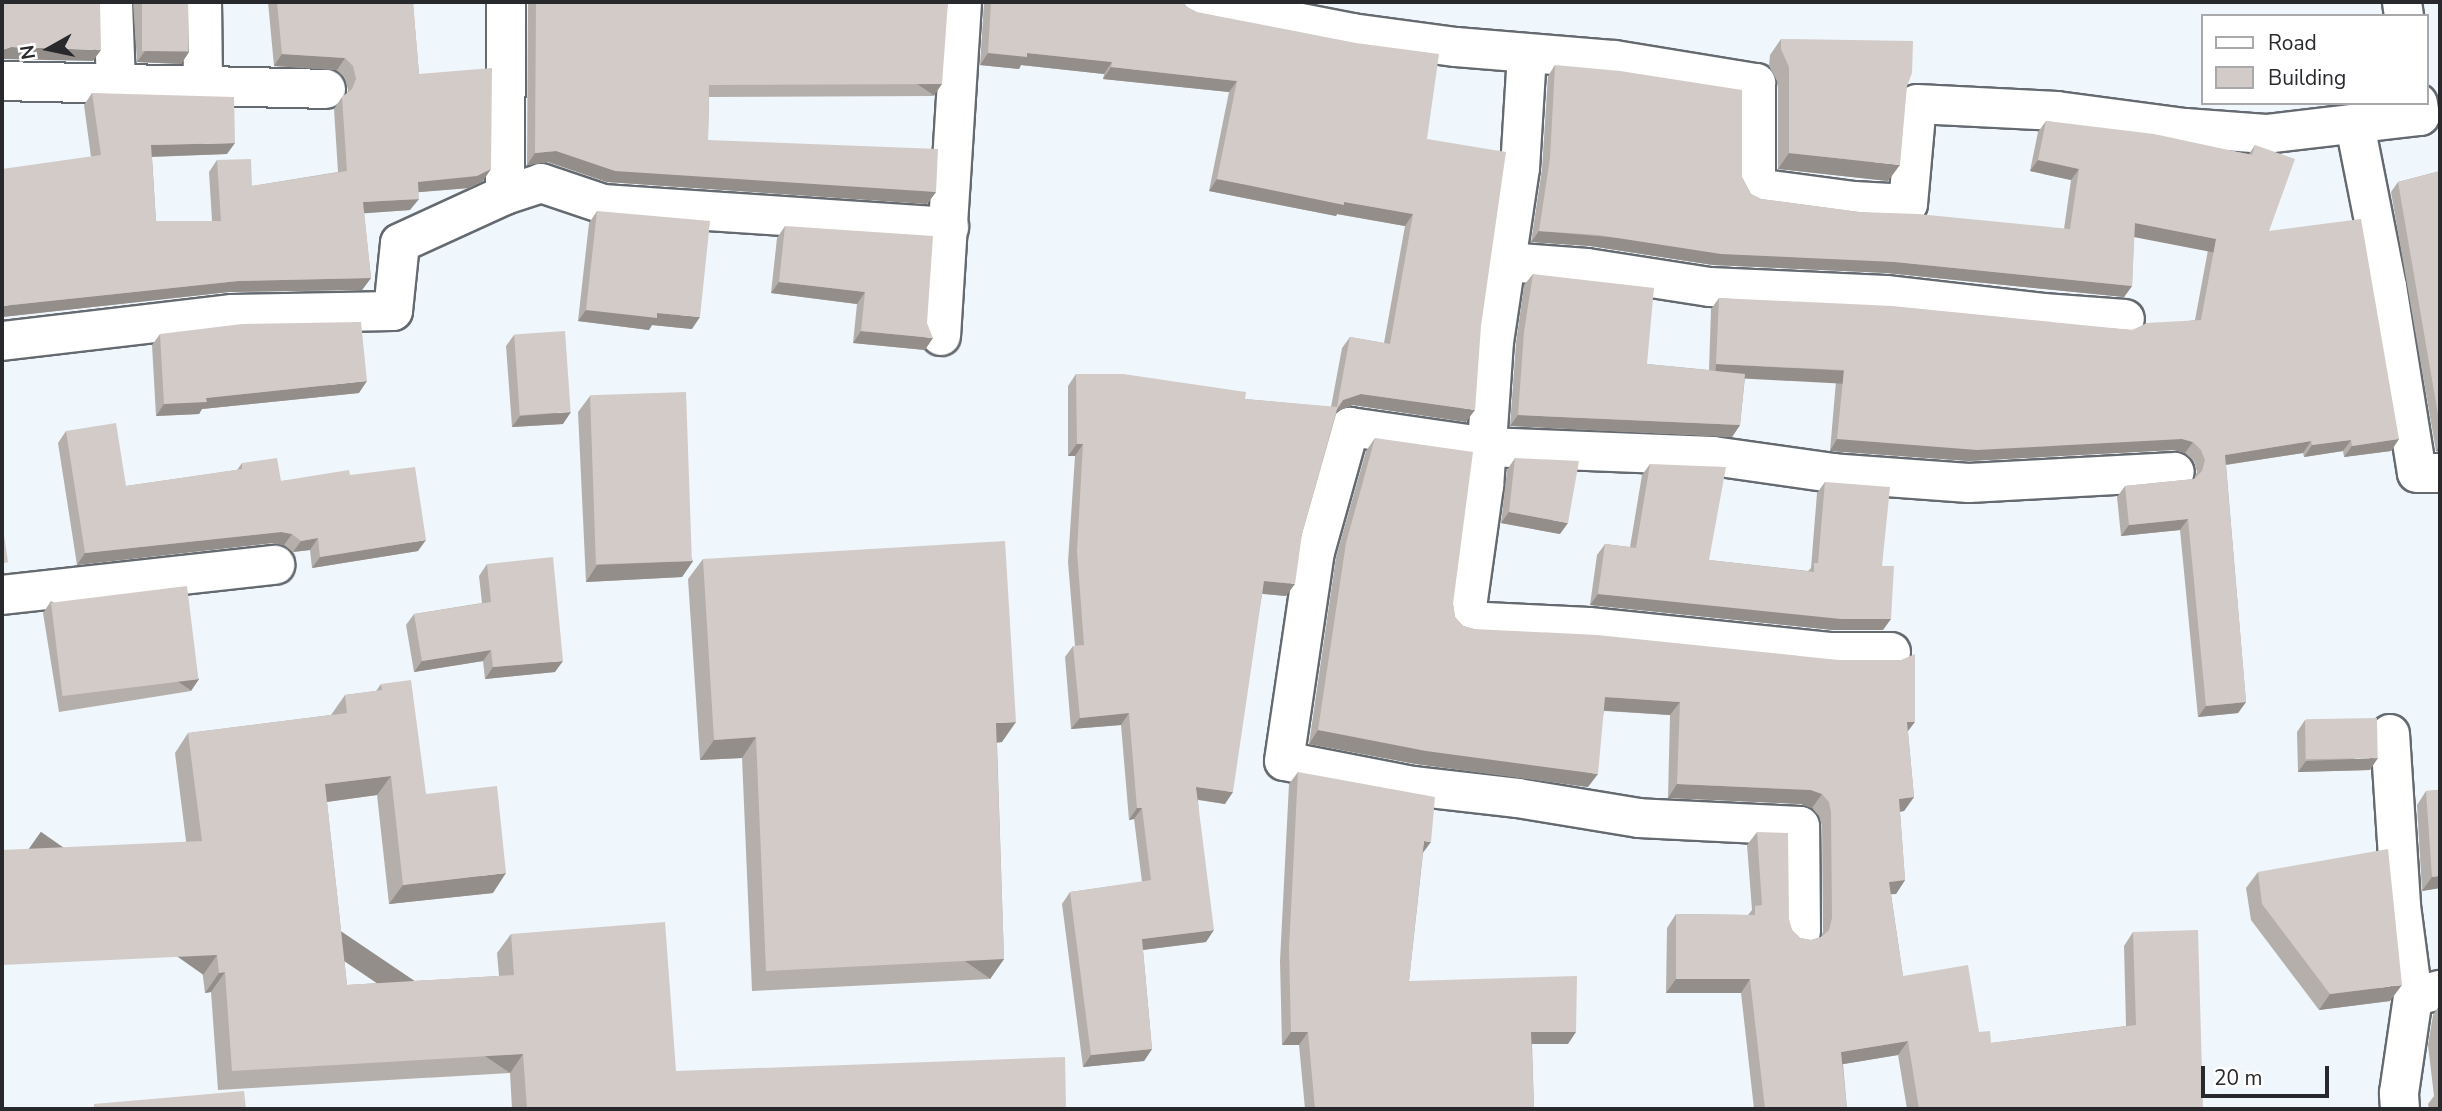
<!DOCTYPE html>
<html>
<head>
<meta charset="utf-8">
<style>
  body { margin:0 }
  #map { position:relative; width:2442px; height:1111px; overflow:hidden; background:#eff6fc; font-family:"Nunito Sans",sans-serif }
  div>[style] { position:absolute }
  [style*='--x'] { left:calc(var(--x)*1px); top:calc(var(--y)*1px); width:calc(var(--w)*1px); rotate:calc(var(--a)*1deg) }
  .roads { filter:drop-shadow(2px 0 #646a6f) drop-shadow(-2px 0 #646a6f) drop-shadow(0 2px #646a6f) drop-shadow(0 -2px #646a6f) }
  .minor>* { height:38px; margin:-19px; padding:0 19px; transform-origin:19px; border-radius:19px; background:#fff }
  .wall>* { inset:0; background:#b5afab }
  .shaded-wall>* { inset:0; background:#948e8b; transform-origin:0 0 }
  .building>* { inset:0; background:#d3cbc7; transform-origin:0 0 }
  span { translate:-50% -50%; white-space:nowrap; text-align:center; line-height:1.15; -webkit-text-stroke:5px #fff; paint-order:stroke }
  .frame { position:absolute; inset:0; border:4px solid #27292c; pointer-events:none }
  .legend { position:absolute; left:2201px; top:14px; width:228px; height:91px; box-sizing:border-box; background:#fff; border:2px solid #a9a9ab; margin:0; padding:9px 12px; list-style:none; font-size:21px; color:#27292c }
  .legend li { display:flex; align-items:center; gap:14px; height:35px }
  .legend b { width:35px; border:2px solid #a9a9ab }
  .north { position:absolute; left:14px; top:14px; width:70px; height:70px; -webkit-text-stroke:5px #fff; paint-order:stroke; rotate:261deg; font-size:19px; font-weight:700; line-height:28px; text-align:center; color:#27292c }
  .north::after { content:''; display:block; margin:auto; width:24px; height:32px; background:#27292c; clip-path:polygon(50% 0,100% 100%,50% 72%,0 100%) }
  .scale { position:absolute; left:2201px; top:1066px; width:128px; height:32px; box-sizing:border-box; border:4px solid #27292c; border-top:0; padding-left:9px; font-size:21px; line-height:24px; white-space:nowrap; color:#27292c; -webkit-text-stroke:5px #fff; paint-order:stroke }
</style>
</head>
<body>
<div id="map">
  <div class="roads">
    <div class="minor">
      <i style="--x:113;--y:2;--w:81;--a:87.9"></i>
      <i style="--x:202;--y:2;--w:83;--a:89.3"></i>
      <i style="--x:1193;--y:2;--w:162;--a:11"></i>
      <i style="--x:1352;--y:33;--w:105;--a:7.7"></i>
      <i style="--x:1456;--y:47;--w:160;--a:4.7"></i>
      <i style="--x:1615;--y:60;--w:143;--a:9.3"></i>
      <i style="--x:1756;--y:83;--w:105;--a:90"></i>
      <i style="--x:1756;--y:188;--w:99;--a:7.6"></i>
      <i style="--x:1854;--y:201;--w:54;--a:3.2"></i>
      <i style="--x:1908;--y:204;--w:100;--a:-84.9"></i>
      <i style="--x:1917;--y:104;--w:140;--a:2.9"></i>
      <i style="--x:2057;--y:111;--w:129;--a:7.6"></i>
      <i style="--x:2185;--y:128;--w:81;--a:4.2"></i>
      <i style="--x:2266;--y:134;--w:155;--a:-6.7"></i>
      <i style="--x:2420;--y:116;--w:13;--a:-99"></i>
      <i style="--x:2402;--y:2;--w:14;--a:82"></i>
      <i style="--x:1527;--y:54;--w:114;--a:93.5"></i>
      <i style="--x:1520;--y:168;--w:175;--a:98.5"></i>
      <i style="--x:1494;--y:341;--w:145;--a:93.9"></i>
      <i style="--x:1484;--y:486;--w:136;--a:98"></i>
      <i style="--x:1465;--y:621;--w:124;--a:2.8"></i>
      <i style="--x:1589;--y:627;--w:244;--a:5.9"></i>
      <i style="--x:1832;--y:652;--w:59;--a:0"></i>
      <i style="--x:2;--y:81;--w:324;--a:1.4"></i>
      <i style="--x:2355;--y:125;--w:164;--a:78.8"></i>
      <i style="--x:2387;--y:286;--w:189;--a:80.9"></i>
      <i style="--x:2417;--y:473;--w:23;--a:0"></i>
      <i style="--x:505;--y:195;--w:193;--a:-89.7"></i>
      <i style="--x:1506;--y:262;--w:81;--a:4.2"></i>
      <i style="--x:1587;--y:268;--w:124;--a:8.8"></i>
      <i style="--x:1710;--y:287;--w:176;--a:2.6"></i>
      <i style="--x:1886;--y:295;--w:158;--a:6.5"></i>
      <i style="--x:2043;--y:313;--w:82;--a:4.2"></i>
      <i style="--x:941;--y:336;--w:335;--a:-86.4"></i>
      <i style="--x:2;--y:341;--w:232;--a:-6.7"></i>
      <i style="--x:232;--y:314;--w:161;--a:-1.1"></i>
      <i style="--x:393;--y:311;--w:68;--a:-84.1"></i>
      <i style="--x:400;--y:243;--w:115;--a:-24.6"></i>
      <i style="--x:505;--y:195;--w:38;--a:-18"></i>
      <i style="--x:541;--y:183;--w:65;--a:18.7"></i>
      <i style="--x:603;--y:204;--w:347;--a:3.8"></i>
      <i style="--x:2;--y:595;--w:275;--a:-6.3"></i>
      <i style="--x:2390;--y:734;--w:172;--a:86.3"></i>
      <i style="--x:2401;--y:906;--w:92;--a:82.5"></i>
      <i style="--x:2413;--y:997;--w:28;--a:-15"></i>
      <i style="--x:1801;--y:932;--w:106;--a:-90.5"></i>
      <i style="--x:1800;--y:826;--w:161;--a:-177.2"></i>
      <i style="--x:1639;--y:818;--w:123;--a:-170.6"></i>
      <i style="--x:1518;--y:798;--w:106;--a:-173.5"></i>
      <i style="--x:1413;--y:786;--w:131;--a:-169"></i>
      <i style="--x:1284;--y:761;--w:211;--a:-81.6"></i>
      <i style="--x:1315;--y:552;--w:130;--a:-74.4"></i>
      <i style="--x:1350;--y:427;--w:138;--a:8.3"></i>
      <i style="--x:1487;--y:447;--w:226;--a:2.3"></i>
      <i style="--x:1713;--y:456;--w:120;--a:8.1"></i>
      <i style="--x:1832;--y:473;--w:137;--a:4.2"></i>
      <i style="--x:1969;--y:483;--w:206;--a:-3.1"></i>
      <i style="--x:2400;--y:1109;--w:16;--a:-94"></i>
      <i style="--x:2399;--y:1093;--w:97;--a:-81.7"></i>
    </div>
  </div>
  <div class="wall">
    <i style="clip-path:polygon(133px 2px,188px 2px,189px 52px,181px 64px,137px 62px)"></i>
    <i style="clip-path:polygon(268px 2px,440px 2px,413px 4px,419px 74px,483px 181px,469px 188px,418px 192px,410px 210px,364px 213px,371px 278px,362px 290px,229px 292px,2px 317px,91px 157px,84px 105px,92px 93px,227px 154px,152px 157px,156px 221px,212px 221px,209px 172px,217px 160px,252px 186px,338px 172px,334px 109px,342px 97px,347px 94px,348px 90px,345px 78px,337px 70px,274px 66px)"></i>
    <i style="clip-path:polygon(528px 2px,948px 2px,934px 96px,709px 97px,708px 140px,936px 192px,927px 204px,607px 182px,548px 162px,527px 165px)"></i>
    <i style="clip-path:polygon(984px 2px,1183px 2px,1187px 7px,1427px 139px,1466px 422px,1353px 405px,1337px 411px,1302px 534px,1286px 596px,1262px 594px,1225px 804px,1198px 800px,1206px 942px,1143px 950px,1152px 1049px,1144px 1061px,1083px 1067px,1062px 904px,1070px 892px,1142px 882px,1134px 819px,1129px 820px,1121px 725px,1071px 729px,1065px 657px,1073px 646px,1075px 646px,1068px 562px,1075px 456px,1068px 456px,1068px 386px,1076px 374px,1245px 399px,1331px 407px,1342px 348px,1350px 337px,1384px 343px,1405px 226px,1337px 214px,1336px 216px,1209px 191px,1229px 92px,1103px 79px,1104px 74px,1021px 65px,1019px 69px,980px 65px)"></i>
    <i style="clip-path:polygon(1781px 39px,1888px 181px,1778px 169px,1778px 83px,1769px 66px,1770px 55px)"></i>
    <i style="clip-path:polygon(1555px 65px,1742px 177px,1751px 194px,1761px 199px,1859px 212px,2064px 229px,2071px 180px,2030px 171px,2038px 132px,2046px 121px,2249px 154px,2255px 145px,2269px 231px,2399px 439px,2391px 451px,2344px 457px,2343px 451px,2304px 457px,2303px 453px,2226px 465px,2246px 702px,2238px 713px,2198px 717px,2180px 530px,2121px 536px,2117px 497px,2125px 486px,2194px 479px,2197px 472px,2194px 461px,2185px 453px,2174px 450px,1969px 461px,1830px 451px,1836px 381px,1745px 377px,1740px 425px,1732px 437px,1510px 426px,1516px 343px,1524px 285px,1533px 274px,1647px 364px,1709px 370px,1711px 309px,1719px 298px,2132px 330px,2195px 320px,2208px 250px,2134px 235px,2132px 286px,2124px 297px,1887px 273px,1713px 265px,1590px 246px,1531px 242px,1542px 169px,1548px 76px)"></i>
    <i style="clip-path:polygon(2440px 171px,2440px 452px,2436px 451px,2391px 192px,2398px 182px)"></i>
    <i style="clip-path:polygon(597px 211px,692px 329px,652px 325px,649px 330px,578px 321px,589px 223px)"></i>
    <i style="clip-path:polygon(785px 226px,927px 323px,925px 350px,853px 343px,857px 304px,771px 293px,777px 238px)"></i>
    <i style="clip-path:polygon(160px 334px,359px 393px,202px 409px,199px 414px,156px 416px,152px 345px)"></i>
    <i style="clip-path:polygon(514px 335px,563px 424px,512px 427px,506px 346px)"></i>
    <i style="clip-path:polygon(590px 396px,693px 561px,682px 577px,586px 582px,578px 412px)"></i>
    <i style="clip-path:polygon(66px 431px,126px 486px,237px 470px,242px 463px,281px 481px,350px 475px,418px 551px,312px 568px,310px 550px,293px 552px,284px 545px,273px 543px,77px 565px,58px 443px)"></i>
    <i style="clip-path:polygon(1375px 438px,1453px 604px,1455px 617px,1463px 626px,1474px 629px,1908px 732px,1914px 797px,1904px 811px,1900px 812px,1905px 880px,1896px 894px,1891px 894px,1903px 976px,1979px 1032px,1991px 1043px,2126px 1026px,2124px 946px,2133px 932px,2203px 1109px,1907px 1109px,1898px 1055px,1843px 1064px,1847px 1109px,1754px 1109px,1741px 993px,1666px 993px,1667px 928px,1676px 914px,1748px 915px,1752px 910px,1747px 845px,1757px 832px,1792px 930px,1800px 938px,1811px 940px,1821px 937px,1823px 932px,1822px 826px,1819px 816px,1812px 808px,1801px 804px,1668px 798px,1670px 715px,1604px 711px,1588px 787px,1416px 764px,1309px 744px,1336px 557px,1366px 451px)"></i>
    <i style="clip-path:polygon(1515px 458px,1560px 534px,1501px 523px,1507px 470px)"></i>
    <i style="clip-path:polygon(1650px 464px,1709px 560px,1808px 571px,1811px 568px,1817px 493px,1825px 482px,1882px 566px,1883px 630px,1833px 630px,1590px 605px,1597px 555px,1605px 544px,1630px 547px,1642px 475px)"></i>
    <i style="clip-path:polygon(703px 559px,1002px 742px,997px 743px,1004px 959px,990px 979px,752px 991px,742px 758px,700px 760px,688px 579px)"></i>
    <i style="clip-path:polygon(487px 564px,555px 672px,485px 679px,483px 661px,414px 672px,406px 625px,414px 614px,482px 603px,479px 576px)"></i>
    <i style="clip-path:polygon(51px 601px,199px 679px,191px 691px,59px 712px,43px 613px)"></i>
    <i style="clip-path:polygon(381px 684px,426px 794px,493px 893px,389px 904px,377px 795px,327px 802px,347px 985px,499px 976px,497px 953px,511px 934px,676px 1071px,1066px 1109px,512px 1109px,510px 1073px,218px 1090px,211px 992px,205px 993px,175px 753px,188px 733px,331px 715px,345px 695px,376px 691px)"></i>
    <i style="clip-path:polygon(2305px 720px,2370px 770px,2298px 772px,2297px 732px)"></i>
    <i style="clip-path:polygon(1298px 772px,1423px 853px,1409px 981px,1568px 1044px,1532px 1044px,1534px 1109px,1305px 1109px,1299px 1045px,1282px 1045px,1280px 961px,1289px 784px)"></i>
    <i style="clip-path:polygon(2440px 790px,2440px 888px,2422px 891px,2417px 805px,2426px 791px)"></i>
    <i style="clip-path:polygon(2258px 872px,2390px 1001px,2319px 1010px,2251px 920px,2246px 888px)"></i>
    <i style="clip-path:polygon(2440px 1004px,2440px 1109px,2429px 1109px,2428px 1104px,2434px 1096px,2428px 1045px,2433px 1015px)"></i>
  </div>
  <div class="shaded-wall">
    <i style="clip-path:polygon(406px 2px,440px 2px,404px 5px)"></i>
    <i style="clip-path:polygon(11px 47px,101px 50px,93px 61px,2px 59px,2px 50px)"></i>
    <i style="clip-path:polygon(145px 51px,189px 52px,181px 64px,137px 62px)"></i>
    <i style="clip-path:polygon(988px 53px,1027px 53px,1112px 62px,1104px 74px,1021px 65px,1019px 69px,980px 65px)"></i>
    <i style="clip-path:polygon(282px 54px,345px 58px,337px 70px,274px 66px)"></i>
    <i style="clip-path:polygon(1111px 67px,1237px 81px,1229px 92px,1103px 79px)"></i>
    <i style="left:942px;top:84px;width:14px;height:233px;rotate:124deg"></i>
    <i style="clip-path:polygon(235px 143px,227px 154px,143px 157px,151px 145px)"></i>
    <i style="clip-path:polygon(556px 151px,936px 192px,927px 204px,607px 182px,548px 162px,527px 165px,535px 153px)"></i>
    <i style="clip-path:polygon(1789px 153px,1900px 165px,1888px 181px,1778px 169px)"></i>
    <i style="clip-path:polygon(2038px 160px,2079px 169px,2071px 180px,2030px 171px)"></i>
    <i style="clip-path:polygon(491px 169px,483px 181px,469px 188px,409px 193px,418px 182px)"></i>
    <i style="clip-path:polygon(1217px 179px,1413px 214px,1405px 226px,1337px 214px,1336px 216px,1209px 191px)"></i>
    <i style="clip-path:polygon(419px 199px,410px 210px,355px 214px,363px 202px)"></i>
    <i style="left:2135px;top:223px;width:83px;height:14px;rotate:11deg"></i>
    <i style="clip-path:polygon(1539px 231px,1895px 262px,2132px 286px,2124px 297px,1887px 273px,1713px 265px,1590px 246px,1531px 242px)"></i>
    <i style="clip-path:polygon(371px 278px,362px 290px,229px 292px,2px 317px,2px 306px,238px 281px)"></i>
    <i style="clip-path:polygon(779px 282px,865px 292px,857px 304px,771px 293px)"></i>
    <i style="clip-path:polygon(586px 310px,657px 313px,700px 317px,692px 329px,652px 325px,649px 330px,578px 321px)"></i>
    <i style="clip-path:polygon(861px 331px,933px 338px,925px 350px,853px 343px)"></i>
    <i style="left:1716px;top:364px;width:128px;height:13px;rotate:3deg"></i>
    <i style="clip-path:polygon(367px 381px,359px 393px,202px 409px,199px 414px,156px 416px,164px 404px,206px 398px)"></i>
    <i style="clip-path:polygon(1361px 394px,1475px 410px,1466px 422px,1353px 405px,1335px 412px,1343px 400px)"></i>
    <i style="clip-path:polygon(571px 412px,563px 424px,512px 427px,520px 416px)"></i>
    <i style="clip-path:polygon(1518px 415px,1740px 425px,1732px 437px,1510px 426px)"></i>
    <i style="clip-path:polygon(1837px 439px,2182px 439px,2193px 442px,2185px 453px,2174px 450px,1969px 461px,1830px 451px)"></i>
    <i style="clip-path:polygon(2399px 439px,2391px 451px,2344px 457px,2352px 446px)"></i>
    <i style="clip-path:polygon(2351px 440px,2343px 451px,2304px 457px,2312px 445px)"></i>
    <i style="clip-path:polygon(2311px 441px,2303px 453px,2217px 466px,2225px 455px)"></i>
    <i style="clip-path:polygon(1077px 444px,1083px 444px,1075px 456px,1068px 456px)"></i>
    <i style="clip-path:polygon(2440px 445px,2440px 452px,2436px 451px)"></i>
    <i style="clip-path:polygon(1509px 512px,1568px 523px,1560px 534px,1501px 523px)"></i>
    <i style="clip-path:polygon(2188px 519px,2180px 530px,2121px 536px,2129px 525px)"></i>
    <i style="clip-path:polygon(281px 532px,292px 534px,284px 545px,273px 543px,77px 565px,85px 553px)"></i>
    <i style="clip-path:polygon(318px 538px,310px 550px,293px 552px,301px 541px)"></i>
    <i style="clip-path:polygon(426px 540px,418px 551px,312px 568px,320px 557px)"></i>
    <i style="clip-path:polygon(693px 561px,682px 577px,586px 582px,597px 565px)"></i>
    <i style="clip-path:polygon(1264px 581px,1295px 584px,1286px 596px,1256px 593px)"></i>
    <i style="clip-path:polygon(1598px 594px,1891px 619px,1883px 630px,1833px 630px,1590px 605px)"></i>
    <i style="clip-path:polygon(491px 650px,483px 661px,414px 672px,422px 661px)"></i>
    <i style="clip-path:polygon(563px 661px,555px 672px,485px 679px,493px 667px)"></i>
    <i style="left:199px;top:679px;width:14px;height:134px;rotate:124deg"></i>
    <i style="clip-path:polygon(1605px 697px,1680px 702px,1670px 715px,1596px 710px)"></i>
    <i style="clip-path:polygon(2246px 702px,2238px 713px,2198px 717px,2206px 706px)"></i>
    <i style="clip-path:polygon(1129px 713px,1121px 725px,1071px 729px,1080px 718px)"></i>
    <i style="clip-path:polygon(1016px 722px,1002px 742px,982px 743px,996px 723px)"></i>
    <i style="clip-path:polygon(1907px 722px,1915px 722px,1905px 735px)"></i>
    <i style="clip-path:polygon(1318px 730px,1598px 774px,1588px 787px,1416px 764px,1309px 744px)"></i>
    <i style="clip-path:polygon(756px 737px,742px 758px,700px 760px,714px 740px)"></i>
    <i style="clip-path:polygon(2378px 758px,2370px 770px,2298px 772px,2306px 761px)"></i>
    <i style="clip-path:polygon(391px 776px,377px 795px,311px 804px,325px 784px)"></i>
    <i style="clip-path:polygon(1677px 784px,1811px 790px,1822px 794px,1812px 808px,1801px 804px,1668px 798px)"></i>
    <i style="clip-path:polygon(1196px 787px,1233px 792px,1225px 804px,1188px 798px)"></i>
    <i style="clip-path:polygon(1914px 797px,1904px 811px,1890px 813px,1899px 799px)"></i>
    <i style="clip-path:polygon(1137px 808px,1142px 808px,1134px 819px,1129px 820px)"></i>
    <i style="clip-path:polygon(1424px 841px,1431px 842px,1422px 854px)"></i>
    <i style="clip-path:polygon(506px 873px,493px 893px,389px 904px,403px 885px)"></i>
    <i style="clip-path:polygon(2440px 876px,2440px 888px,2422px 891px,2432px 877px)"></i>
    <i style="clip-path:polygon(1905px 880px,1896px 894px,1880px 895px,1889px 882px)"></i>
    <i style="clip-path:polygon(1214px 930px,1206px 942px,1134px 951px,1142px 939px)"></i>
    <i style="left:217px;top:955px;width:24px;height:215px;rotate:125deg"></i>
    <i style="left:1004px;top:959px;width:24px;height:238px;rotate:125deg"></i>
    <i style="clip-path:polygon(225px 972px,211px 992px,205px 993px,219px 973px)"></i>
    <i style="clip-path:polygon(1676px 979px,1750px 979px,1741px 993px,1666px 993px)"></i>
    <i style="clip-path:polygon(2402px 985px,2390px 1001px,2319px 1010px,2330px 994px)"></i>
    <i style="clip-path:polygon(1291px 1032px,1308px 1032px,1299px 1045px,1282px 1045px)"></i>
    <i style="clip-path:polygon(1531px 1032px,1576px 1032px,1568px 1044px,1523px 1044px)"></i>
    <i style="clip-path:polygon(1908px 1041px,1898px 1055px,1832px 1066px,1841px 1052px)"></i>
    <i style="clip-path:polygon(1152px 1049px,1144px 1061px,1083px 1067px,1091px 1055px)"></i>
    <i style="left:523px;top:1054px;width:23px;height:291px;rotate:124deg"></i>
  </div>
  <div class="building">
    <i style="clip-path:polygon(2px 2px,100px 2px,101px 50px,11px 47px,2px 50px)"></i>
    <i style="left:142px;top:2px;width:46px;height:49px"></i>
    <i style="clip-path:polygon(277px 2px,413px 2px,419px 74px,492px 68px,491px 169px,477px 176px,418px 182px,419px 199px,363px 202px,371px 278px,238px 281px,2px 306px,2px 169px,101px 155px,92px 93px,234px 97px,235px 143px,151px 145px,156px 221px,221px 221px,217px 160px,251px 159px,252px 186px,347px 171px,342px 97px,352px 89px,356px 79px,353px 66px,345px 58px,282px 54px)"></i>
    <i style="clip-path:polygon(536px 2px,948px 2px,942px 84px,709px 85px,708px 140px,938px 149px,936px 192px,615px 171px,556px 151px,535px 153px)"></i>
    <i style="clip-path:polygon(991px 2px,1183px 2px,1187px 7px,1197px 12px,1356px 43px,1439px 54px,1427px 139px,1506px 152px,1481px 326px,1475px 410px,1361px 394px,1343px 400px,1337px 409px,1302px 534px,1295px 584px,1264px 581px,1233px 792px,1196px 787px,1214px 930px,1142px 939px,1152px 1049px,1091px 1055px,1070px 892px,1151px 880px,1142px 808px,1137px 808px,1129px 713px,1080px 718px,1073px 646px,1084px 645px,1077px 551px,1083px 444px,1077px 444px,1076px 374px,1123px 374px,1246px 392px,1245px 399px,1337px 407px,1350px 337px,1390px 344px,1413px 214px,1344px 202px,1344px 205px,1217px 179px,1237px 81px,1111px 67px,1112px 62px,1027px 53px,1027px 57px,988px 53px)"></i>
    <i style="clip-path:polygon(1781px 39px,1913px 41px,1912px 73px,1907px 86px,1900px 165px,1789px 153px,1789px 67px,1781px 49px)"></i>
    <i style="clip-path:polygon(1555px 65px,1620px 71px,1742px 90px,1742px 177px,1751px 194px,1761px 199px,1859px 212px,1918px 214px,2070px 229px,2079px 169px,2038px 160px,2046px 121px,2154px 134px,2252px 155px,2255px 145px,2295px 159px,2269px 231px,2361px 219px,2399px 439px,2352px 446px,2351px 440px,2312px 445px,2311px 441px,2225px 455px,2246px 702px,2206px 706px,2188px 519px,2129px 525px,2125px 486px,2194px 479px,2202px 471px,2205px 460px,2201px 450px,2193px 442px,2182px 439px,1977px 450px,1837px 439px,1844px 370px,1716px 364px,1719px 298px,1892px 306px,2132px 330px,2147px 323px,2201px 320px,2216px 239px,2135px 223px,2132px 286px,1895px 262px,1721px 254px,1598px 235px,1539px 231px,1550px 158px)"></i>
    <i style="clip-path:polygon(2440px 171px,2440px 426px,2398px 182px)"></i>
    <i style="clip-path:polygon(597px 211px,710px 221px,700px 317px,657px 313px,657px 318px,586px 310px)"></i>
    <i style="clip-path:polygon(785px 226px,933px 236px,927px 323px,933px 338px,861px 331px,865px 292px,779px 282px)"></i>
    <i style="clip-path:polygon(1533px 274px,1654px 288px,1647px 364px,1745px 374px,1740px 425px,1518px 415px,1524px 332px)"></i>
    <i style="clip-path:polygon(361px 322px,367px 381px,206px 398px,207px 402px,164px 404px,160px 334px,242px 324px)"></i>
    <i style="left:565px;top:331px;width:81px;height:51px;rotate:86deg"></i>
    <i style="left:686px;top:392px;width:169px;height:96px;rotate:88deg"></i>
    <i style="clip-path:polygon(116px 423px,126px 486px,242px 469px,242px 463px,277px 458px,281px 481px,349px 470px,350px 475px,415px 467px,426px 540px,320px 557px,318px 538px,301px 541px,292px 534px,281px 532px,85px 553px,66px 431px)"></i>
    <i style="clip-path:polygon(1375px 438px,1473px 452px,1453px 604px,1455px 617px,1463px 626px,1474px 629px,1597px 635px,1839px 660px,1901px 660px,1915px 654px,1915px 722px,1907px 722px,1914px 797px,1899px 799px,1905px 880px,1889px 882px,1903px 976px,1968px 965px,1979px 1032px,1990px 1031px,1991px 1043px,2136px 1025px,2133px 932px,2198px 930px,2203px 1109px,1919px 1109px,1908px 1041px,1841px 1052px,1847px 1109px,1765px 1109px,1750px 979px,1676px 979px,1676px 914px,1755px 915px,1755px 906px,1762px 905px,1757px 832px,1788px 833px,1789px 919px,1792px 930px,1800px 938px,1811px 940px,1821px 937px,1829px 930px,1832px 918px,1831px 812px,1829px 802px,1822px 794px,1811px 790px,1677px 784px,1680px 702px,1605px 697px,1598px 774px,1426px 751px,1318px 730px,1346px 543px)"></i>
    <i style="clip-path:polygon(1515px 458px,1579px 461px,1568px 523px,1509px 512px)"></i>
    <i style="clip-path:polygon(1650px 464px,1726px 467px,1709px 560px,1814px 572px,1814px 563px,1818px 563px,1825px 482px,1890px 487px,1882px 566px,1894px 566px,1891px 619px,1841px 619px,1598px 594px,1605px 544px,1636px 548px)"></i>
    <i style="clip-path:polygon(2px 528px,3px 528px,8px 562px,2px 564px)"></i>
    <i style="clip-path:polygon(1005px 541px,1016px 722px,996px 723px,1004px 959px,766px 971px,756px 737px,714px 740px,703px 559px)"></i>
    <i style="clip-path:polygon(553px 557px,563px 661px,493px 667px,491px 650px,422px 661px,414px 614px,491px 602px,487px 564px)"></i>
    <i style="left:187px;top:586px;width:94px;height:137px;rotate:83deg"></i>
    <i style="clip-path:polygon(411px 680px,426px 794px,497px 786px,506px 873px,403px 885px,391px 776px,325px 784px,347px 985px,514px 975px,511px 934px,665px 922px,676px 1071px,1065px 1057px,1066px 1109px,527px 1109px,523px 1054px,232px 1071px,225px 972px,219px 973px,217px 955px,2px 965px,2px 850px,202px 841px,188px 733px,347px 713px,345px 695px,382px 690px,381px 684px)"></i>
    <i style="left:2377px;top:718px;width:40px;height:72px;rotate:89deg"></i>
    <i style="clip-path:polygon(1298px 772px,1435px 797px,1431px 842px,1424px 841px,1409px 981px,1577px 976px,1576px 1032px,1531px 1032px,1534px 1109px,1315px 1109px,1308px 1032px,1291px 1032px,1289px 948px)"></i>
    <i style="clip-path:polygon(2440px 790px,2440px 876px,2432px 877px,2426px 791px)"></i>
    <i style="clip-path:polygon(2388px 849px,2402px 985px,2330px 994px,2262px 904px,2258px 872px)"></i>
    <i style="clip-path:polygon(2440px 1014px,2440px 1054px,2438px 1031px)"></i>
    <i style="clip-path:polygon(2440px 1090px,2440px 1109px,2438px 1091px)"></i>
    <i style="clip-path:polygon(244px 1091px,246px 1109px,94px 1109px,94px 1104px)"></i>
  </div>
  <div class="frame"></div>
  <ul class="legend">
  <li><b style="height:9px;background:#fff"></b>Road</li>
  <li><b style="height:19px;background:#d3cbc7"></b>Building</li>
  </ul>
  <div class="north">N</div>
  <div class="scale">20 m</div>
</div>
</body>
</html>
